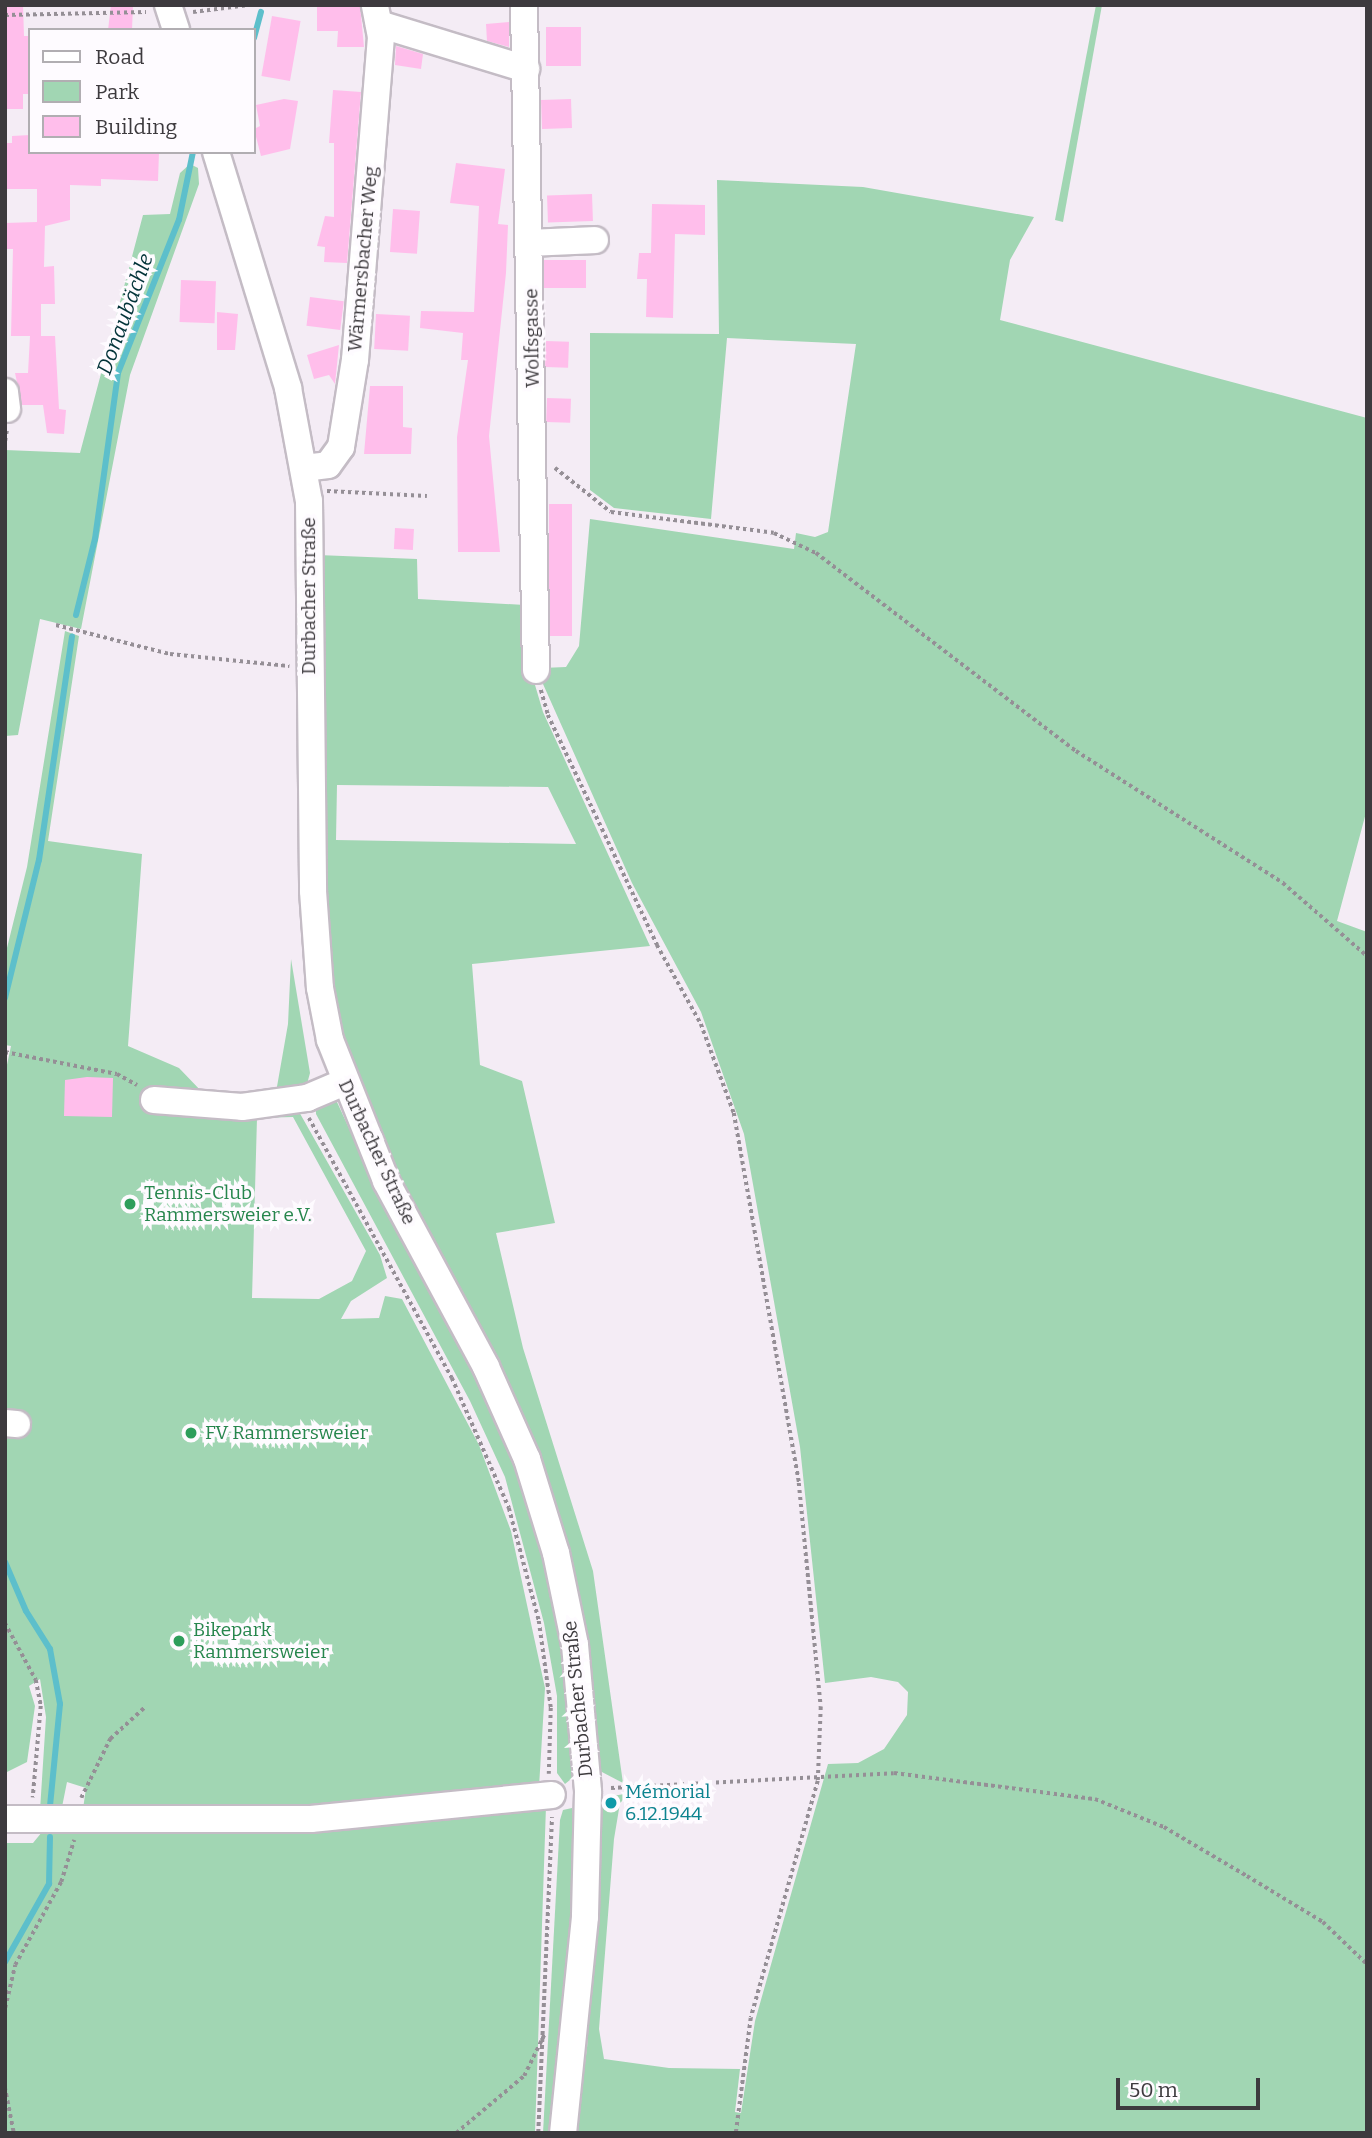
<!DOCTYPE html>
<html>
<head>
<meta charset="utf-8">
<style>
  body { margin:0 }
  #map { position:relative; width:1372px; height:2138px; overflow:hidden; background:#f4ecf5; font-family:Bitter,serif }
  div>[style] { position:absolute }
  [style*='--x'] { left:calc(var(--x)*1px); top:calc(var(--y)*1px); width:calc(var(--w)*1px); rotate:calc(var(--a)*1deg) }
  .green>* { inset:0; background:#a1d6b3 }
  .stream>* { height:6px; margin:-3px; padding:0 3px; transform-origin:3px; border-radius:3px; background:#5dbfcb }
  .building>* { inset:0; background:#ffbeeb; transform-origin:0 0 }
  .path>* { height:3.5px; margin-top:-1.75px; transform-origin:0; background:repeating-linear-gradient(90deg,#958f96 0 3.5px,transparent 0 7px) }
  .roads { filter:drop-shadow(2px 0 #c4bcc5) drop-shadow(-2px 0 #c4bcc5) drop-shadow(0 2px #c4bcc5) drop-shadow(0 -2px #c4bcc5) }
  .minor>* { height:26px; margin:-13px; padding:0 13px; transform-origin:13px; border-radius:13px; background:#fff }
  .dots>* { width:19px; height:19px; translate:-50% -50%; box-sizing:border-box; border:4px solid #fefbff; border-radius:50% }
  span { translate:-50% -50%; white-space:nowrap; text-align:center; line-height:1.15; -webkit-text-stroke:7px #fefbff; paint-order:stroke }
  .street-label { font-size:19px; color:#3d3a3e }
  .leisure-label { font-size:19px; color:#27864d }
  .left { translate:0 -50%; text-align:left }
  .culture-label { font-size:19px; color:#0d838f }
  .water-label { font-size:21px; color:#023339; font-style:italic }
  .frame { position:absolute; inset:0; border:7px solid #3d3a3e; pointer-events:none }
  .legend { position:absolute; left:28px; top:28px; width:228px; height:126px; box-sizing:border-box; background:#fefbff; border:2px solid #b1aeb2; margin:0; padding:9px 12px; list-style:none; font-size:21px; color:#3d3a3e }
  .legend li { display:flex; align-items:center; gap:14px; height:35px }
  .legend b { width:35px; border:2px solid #b1aeb2 }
  .scale { position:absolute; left:1116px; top:2078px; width:144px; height:32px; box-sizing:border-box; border:4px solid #3d3a3e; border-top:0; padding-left:9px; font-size:21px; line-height:24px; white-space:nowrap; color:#3d3a3e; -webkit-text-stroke:5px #fefbff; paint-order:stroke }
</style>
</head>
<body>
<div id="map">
  <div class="green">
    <i style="clip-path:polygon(1096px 5px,1102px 5px,1063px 222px,1055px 220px)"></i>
    <i style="clip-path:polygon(190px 164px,198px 168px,199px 184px,130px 375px,81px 629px,40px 619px,18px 735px,5px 736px,5px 450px,80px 453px,143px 215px,170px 214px,180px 173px)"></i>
    <i style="clip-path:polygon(717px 180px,863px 187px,1034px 217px,1010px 260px,1000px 320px,1367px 418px,1367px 809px,1337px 921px,1367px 932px,1367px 2133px,575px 2133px,587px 2048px,601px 1808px,607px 1797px,630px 1793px,620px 1803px,614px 1839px,599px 2029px,604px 2059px,669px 2068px,740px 2069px,735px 2112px,741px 2113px,755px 2021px,828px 1764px,858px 1763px,884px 1749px,907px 1715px,908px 1692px,898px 1682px,871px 1677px,825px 1683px,800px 1447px,744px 1134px,701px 1012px,632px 883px,543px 684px,542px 668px,566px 667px,579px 646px,590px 519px,794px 549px,796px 533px,815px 537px,828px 532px,856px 344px,727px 338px,711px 519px,614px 508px,590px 490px,590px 333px,719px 334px)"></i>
    <i style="clip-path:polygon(evenodd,318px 555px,417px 559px,418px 599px,525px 605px,530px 668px,543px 712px,650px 946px,472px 964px,480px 1065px,522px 1081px,555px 1223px,496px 1233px,523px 1348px,593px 1571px,623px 1783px,600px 1771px,589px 1655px,421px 1220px,354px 1085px,335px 1007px,324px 915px,318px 555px,337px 785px,548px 787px,576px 844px,336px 840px,337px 785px)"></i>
    <i style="clip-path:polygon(evenodd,65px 631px,79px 636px,48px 841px,142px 854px,128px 1046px,179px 1068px,204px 1094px,298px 1110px,380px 1255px,387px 1278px,351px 1301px,341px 1319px,379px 1318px,385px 1296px,402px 1299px,479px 1445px,511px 1531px,545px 1688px,539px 1787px,411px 1806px,82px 1816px,86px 1788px,67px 1782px,61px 1812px,40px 1810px,46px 1717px,40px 1679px,29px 1686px,35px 1706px,27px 1762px,5px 1773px,5px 1074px,11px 1046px,5px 1045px,5px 956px,27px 867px,65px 631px,293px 1117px,366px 1251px,352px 1281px,319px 1299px,252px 1298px,257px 1118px,293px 1117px)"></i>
    <i style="clip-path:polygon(291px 959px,310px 1073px,307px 1084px,275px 1098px,288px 1024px)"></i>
    <i style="clip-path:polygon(328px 1097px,337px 1102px,384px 1205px,431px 1284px,505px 1433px,536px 1516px,571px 1695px,576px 1775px,565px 1784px,557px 1773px,557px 1696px,544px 1623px,505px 1477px,470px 1401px,316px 1114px,316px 1104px)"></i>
    <i style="clip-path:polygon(546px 1806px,535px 2133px,5px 2133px,5px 1843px,33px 1843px,42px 1832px)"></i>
    <i style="clip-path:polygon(572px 1808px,577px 1855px,554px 2133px,543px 2133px,560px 1820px,563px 1810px)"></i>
  </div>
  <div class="stream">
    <i style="--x:254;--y:38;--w:27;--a:-75"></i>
    <i style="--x:76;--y:615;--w:78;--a:-76"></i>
    <i style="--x:95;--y:539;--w:168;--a:-82.1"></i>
    <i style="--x:118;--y:373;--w:165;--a:-68.3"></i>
    <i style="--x:179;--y:220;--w:69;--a:-78.4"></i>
    <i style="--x:5;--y:998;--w:142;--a:-76.2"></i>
    <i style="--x:39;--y:860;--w:226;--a:-81.6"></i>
    <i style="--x:5;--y:1562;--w:53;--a:66.8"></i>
    <i style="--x:26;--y:1611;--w:45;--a:57.7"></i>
    <i style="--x:50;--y:1649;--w:56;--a:79.7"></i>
    <i style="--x:60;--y:1704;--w:102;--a:95.6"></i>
    <i style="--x:5;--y:1962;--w:90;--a:-60.6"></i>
    <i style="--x:49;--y:1884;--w:47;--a:-88.8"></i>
  </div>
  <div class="building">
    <i style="clip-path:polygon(5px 5px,23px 5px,24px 36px,30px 36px,30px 94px,23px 94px,23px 109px,5px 109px)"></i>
    <i style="clip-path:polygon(111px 5px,133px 5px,132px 30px,108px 30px)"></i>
    <i style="clip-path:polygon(317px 5px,360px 5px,364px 47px,337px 47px,338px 31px,317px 31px)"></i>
    <i style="left:272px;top:16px;width:29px;height:61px;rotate:10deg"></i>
    <i style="clip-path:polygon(509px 22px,509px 47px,487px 41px,486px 24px)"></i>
    <i style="left:546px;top:27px;width:35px;height:39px"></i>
    <i style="clip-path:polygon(396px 46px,423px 54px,421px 69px,395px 65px)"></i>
    <i style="clip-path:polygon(333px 90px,361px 92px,347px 263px,324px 262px,325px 247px,317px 246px,325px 216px,334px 217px,334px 143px,329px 143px)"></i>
    <i style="clip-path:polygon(284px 99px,298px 101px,290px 149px,261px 156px,254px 129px,260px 126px,256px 105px)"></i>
    <i style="left:571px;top:99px;width:29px;height:30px;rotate:88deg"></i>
    <i style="clip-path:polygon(30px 135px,30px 152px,159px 152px,158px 181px,101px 179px,101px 186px,70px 185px,70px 220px,45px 226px,44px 267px,54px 266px,55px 304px,41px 304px,41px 336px,11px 336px,13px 249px,5px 249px,5px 223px,37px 222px,37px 189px,5px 189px,5px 143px,12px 143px,12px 136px)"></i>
    <i style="clip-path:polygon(456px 163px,505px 169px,498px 224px,508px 225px,506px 273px,489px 436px,500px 552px,458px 552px,457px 437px,468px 360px,461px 360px,463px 333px,420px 328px,421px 311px,474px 312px,479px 206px,450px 203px)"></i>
    <i style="left:592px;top:194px;width:27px;height:45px;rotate:88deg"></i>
    <i style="clip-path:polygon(652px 204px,705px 205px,705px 235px,675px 234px,673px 318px,646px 317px,647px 279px,637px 279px,639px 253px,651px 253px)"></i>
    <i style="left:393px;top:209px;width:27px;height:43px;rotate:4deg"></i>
    <i style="left:544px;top:260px;width:42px;height:28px"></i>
    <i style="left:181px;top:280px;width:35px;height:42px;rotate:2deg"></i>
    <i style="left:310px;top:297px;width:34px;height:29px;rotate:7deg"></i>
    <i style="clip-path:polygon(217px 312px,238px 314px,235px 350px,217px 350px)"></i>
    <i style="left:376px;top:314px;width:34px;height:35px;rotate:3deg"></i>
    <i style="clip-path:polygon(30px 336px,55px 336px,59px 409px,66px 410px,64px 434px,47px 433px,43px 405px,22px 405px,15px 373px,28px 373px)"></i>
    <i style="left:546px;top:341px;width:23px;height:26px;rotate:2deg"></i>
    <i style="clip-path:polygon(339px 345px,335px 384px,329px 375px,314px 379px,307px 355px)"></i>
    <i style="clip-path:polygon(370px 386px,403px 386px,403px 427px,412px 428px,411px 454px,364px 454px)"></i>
    <i style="left:547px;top:398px;width:24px;height:24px;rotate:2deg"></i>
    <i style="left:549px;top:504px;width:23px;height:132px"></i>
    <i style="left:395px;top:528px;width:19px;height:21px;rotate:3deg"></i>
    <i style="clip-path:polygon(87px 1077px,113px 1078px,112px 1117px,64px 1116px,65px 1080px)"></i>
  </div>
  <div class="path">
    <i style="--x:193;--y:12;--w:56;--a:-7.1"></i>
    <i style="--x:5;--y:15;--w:141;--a:-1.2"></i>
    <i style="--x:5;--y:441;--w:12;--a:-81"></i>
    <i style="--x:555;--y:468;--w:71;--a:38.2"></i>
    <i style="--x:611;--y:512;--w:164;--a:7.3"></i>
    <i style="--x:774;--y:533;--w:47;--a:25.5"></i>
    <i style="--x:816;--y:553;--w:327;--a:37.3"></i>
    <i style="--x:1076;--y:751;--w:246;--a:32.5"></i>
    <i style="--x:1283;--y:883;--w:111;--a:41"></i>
    <i style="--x:327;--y:491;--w:100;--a:2.9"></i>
    <i style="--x:56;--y:625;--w:118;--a:14.3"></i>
    <i style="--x:170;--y:654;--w:120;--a:5.8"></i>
    <i style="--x:541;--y:690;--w:26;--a:74"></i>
    <i style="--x:548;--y:715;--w:255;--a:64.6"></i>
    <i style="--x:657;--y:945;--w:90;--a:60.9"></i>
    <i style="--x:701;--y:1024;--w:95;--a:69.7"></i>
    <i style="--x:734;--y:1113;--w:376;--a:80"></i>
    <i style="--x:799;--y:1483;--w:225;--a:84.4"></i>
    <i style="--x:821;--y:1707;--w:74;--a:92.3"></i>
    <i style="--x:818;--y:1781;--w:246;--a:105.8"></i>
    <i style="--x:751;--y:2018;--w:116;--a:97.4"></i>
    <i style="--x:5;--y:1052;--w:114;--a:11.1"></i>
    <i style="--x:117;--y:1074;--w:23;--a:29"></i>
    <i style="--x:309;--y:1118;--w:297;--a:61.2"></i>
    <i style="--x:452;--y:1378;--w:142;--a:66.3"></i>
    <i style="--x:509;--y:1508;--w:117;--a:75.1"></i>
    <i style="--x:539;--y:1621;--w:88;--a:82.1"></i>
    <i style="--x:551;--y:1708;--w:66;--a:91.7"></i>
    <i style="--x:5;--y:1623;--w:65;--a:61.5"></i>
    <i style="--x:36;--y:1680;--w:26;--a:79"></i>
    <i style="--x:41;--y:1706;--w:92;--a:95"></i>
    <i style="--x:611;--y:1788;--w:283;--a:-3"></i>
    <i style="--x:894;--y:1773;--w:203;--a:7.4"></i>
    <i style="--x:1095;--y:1799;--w:74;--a:22.1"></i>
    <i style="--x:1164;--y:1827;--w:96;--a:30.6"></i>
    <i style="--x:1247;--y:1876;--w:89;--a:31.2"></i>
    <i style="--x:1323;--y:1922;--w:61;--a:43.7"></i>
    <i style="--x:81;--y:1798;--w:66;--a:-63.8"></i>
    <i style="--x:110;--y:1739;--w:47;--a:-42.4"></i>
    <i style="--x:5;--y:2008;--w:44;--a:-76.9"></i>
    <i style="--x:15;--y:1965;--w:95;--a:-61"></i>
    <i style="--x:61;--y:1882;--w:44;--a:-72.8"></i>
    <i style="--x:5;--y:2087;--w:47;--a:78.9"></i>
    <i style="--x:456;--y:2133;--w:89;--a:-40"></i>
    <i style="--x:524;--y:2076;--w:46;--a:-64"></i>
    <i style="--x:538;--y:2133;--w:316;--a:-87.5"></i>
  </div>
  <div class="roads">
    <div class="minor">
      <i style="--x:168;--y:5;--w:26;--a:72"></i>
      <i style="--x:524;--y:5;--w:665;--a:88.97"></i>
      <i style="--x:379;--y:24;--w:154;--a:17"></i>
      <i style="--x:216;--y:152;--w:247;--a:73"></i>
      <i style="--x:288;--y:388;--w:115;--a:79.5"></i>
      <i style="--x:309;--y:501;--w:390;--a:89.4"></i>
      <i style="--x:313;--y:891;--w:97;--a:85.9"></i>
      <i style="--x:320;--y:988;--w:53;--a:79.1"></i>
      <i style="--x:330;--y:1040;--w:152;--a:68.3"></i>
      <i style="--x:386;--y:1181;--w:211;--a:61.7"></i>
      <i style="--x:486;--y:1367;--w:101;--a:66"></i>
      <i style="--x:527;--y:1459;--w:98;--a:72.9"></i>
      <i style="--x:556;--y:1553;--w:94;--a:78.3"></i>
      <i style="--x:575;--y:1645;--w:148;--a:84.9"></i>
      <i style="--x:588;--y:1792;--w:125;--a:91.4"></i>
      <i style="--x:585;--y:1917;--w:217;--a:95.8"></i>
      <i style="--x:530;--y:243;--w:65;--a:-2.6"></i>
      <i style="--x:5;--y:392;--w:17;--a:83"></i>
      <i style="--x:304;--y:468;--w:24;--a:-7"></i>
      <i style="--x:328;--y:465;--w:22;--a:-54"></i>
      <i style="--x:341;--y:447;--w:88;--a:-80.9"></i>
      <i style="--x:355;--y:360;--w:324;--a:-85.4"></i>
      <i style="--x:381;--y:37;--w:33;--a:-101"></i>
      <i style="--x:154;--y:1100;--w:88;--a:4.5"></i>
      <i style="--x:242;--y:1107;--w:66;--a:-7.9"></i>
      <i style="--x:307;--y:1098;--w:39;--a:-23"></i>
      <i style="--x:5;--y:1423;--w:12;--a:5"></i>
      <i style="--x:5;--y:1819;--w:306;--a:0"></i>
      <i style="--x:311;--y:1819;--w:242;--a:-5.7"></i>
    </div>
  </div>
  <div class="dots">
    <i style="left:130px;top:1204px;background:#2e9e5b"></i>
    <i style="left:191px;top:1433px;background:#2e9e5b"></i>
    <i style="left:179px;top:1641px;background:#2e9e5b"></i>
    <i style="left:611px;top:1803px;background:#0f9aa8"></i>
  </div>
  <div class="street-label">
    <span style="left:363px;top:259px;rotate:-85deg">Wärmersbacher Weg</span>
    <span style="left:532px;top:338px;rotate:-91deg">Wolfsgasse</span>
    <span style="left:309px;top:596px;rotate:-90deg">Durbacher Straße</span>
    <span style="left:377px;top:1152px;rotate:65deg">Durbacher Straße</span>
    <span style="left:578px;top:1699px;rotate:-96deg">Durbacher Straße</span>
  </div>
  <div class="leisure-label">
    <span class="left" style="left:144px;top:1204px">Tennis-Club<br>Rammersweier e.V.</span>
    <span class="left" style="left:205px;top:1433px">FV Rammersweier</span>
    <span class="left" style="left:193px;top:1641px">Bikepark<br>Rammersweier</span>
  </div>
  <div class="culture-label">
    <span class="left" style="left:625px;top:1803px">Mémorial<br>6.12.1944</span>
  </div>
  <div class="water-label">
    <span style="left:125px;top:314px;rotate:-70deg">Donaubächle</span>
  </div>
  <div class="frame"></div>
  <ul class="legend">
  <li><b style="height:9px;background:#fff"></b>Road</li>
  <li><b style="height:19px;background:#a1d6b3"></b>Park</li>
  <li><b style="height:19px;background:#ffbeeb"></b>Building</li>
  </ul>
  <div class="scale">50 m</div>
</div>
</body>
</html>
